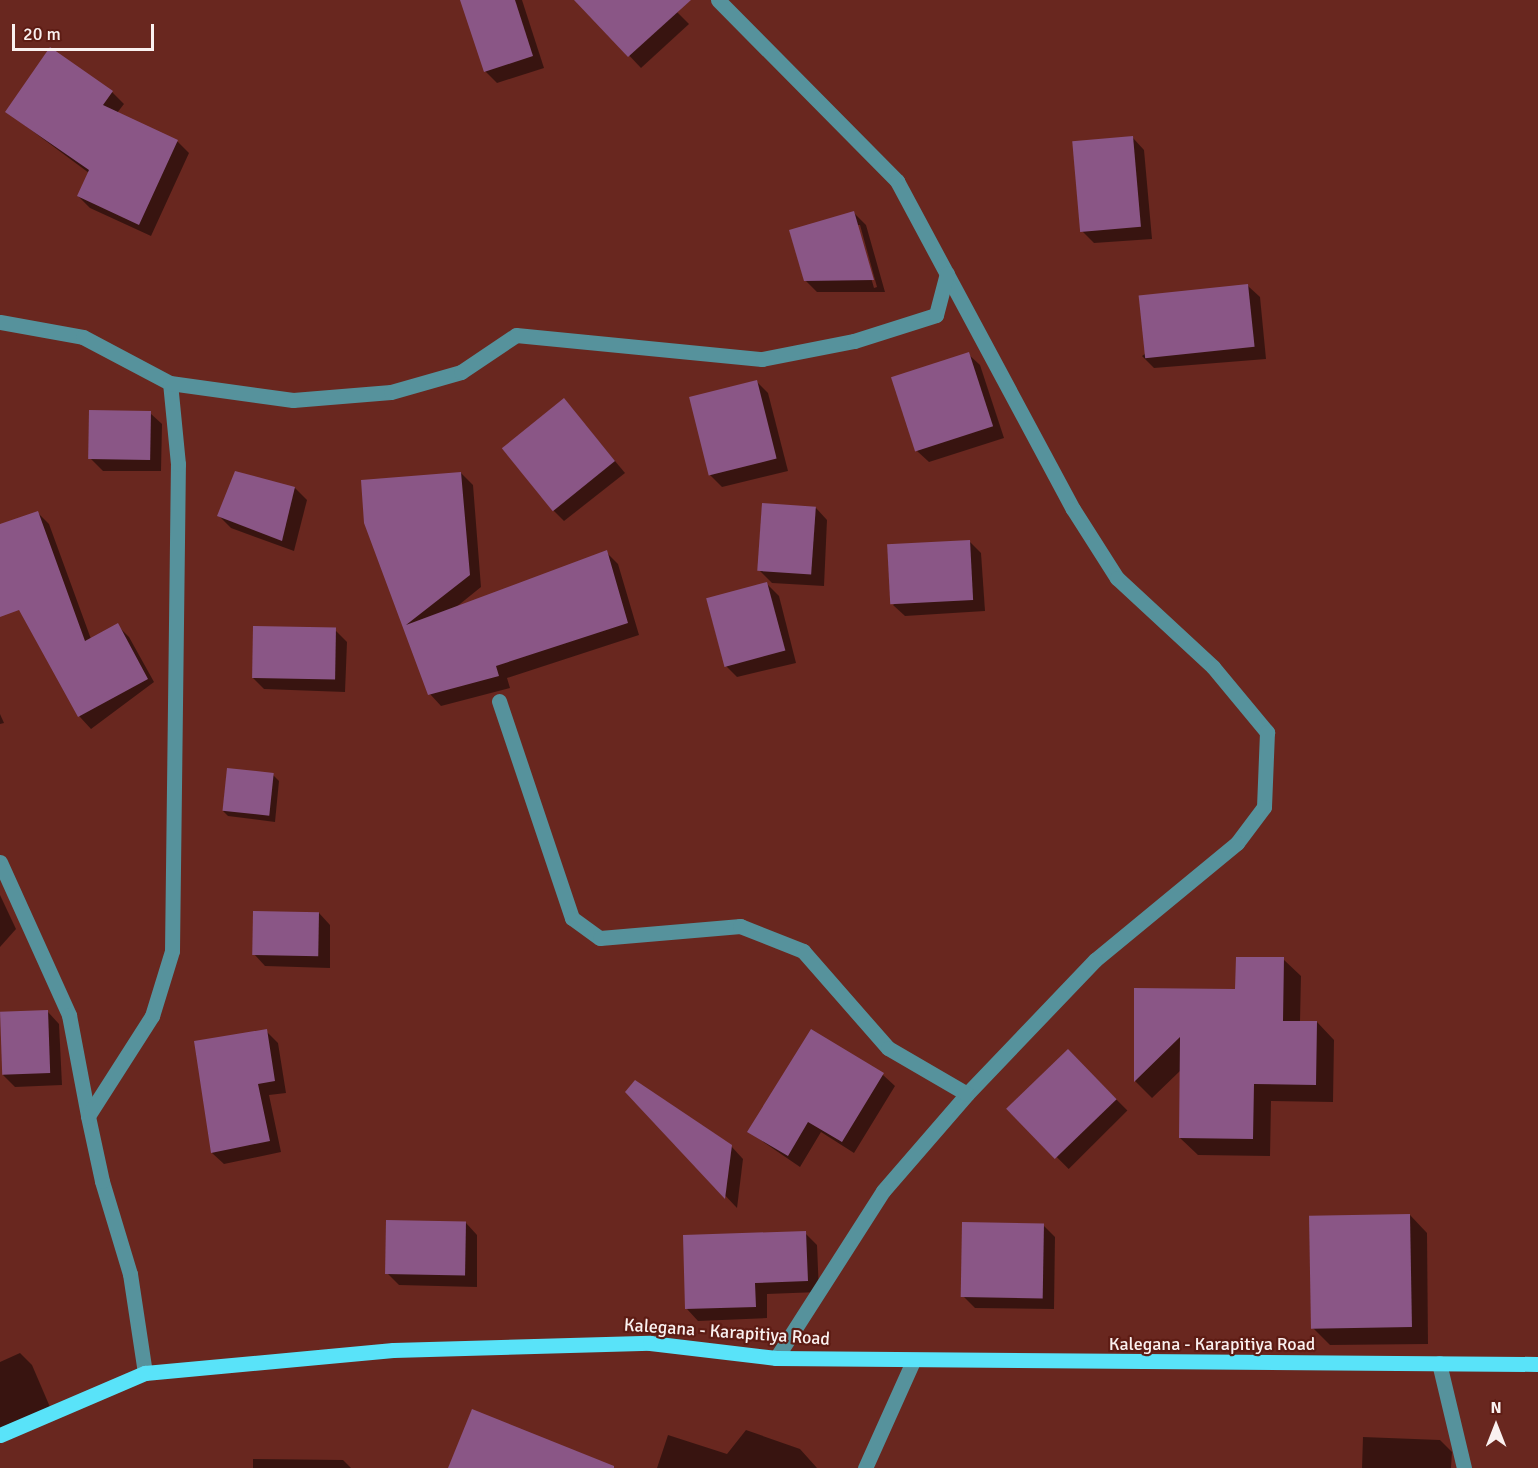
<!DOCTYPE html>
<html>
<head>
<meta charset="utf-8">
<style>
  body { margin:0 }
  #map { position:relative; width:1538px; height:1468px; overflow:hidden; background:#69271f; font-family:Signika,sans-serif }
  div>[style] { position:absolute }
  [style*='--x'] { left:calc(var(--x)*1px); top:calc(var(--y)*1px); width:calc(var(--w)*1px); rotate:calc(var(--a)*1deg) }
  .shadow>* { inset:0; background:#0007; transform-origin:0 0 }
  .building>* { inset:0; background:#8a5686; transform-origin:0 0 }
  .minor>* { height:15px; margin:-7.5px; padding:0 7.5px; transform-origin:7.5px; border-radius:7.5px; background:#56929c }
  .major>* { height:15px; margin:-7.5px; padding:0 7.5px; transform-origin:7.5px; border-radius:7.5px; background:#59e3f9 }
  span { translate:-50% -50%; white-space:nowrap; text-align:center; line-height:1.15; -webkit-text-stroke:4.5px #5d1c14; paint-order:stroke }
  .street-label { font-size:18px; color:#faf1f0 }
  .north { position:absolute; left:1466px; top:1396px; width:60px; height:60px; -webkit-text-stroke:4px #5d1c14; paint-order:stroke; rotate:0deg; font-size:16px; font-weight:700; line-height:24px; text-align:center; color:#faf1f0 }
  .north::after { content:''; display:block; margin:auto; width:21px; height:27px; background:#faf1f0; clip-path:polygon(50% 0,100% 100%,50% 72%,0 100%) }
  .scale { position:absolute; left:12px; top:24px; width:142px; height:27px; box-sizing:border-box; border:3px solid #faf1f0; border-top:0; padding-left:8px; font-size:18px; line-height:21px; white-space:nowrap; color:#faf1f0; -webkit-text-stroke:4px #5d1c14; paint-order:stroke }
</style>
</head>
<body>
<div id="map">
  <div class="shadow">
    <i style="clip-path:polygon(476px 0,522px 0,544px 68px,497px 83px,485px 71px)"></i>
    <i style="clip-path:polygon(601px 0,665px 0,689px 24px,641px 68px,588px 12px)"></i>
    <i style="clip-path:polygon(112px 92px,124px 104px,117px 113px,178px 142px,189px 153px,151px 236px,90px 208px,78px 196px,89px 173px,7px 112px)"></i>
    <i style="clip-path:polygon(1133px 138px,1144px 150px,1152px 239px,1094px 243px,1082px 231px)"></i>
    <i style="clip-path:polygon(evenodd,854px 213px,866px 225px,885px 292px,817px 292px,805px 280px,854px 213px,856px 225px,860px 225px,877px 287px,874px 288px,856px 225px)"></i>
    <i style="clip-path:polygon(1248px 286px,1260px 297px,1266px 359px,1154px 368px,1142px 356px)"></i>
    <i style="clip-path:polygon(968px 354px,980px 365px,1004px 438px,929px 462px,917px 451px)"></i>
    <i style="clip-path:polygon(756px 381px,768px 393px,788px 471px,722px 487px,710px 475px)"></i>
    <i style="clip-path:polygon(564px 400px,625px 473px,564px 521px,553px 510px)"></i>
    <i style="clip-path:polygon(150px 413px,162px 424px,161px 471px,103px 471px,91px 459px)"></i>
    <i style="clip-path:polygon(461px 473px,473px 485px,481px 587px,455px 608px,606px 552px,618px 564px,639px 635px,507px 678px,510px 688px,441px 706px,430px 694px,366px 523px)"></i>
    <i style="clip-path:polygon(295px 488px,307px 500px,294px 551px,231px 528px,219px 516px)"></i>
    <i style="clip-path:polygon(816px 508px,827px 520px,824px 586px,772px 583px,760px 571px)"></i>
    <i style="clip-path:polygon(37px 512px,49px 524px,91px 639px,117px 625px,129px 637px,154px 682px,91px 729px,80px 717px,0 572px,0 526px)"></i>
    <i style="clip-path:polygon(969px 541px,981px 553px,985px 611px,905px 616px,893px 605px)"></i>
    <i style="clip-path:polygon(767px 584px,779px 596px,796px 663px,737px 677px,725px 665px)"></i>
    <i style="clip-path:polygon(335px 630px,347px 642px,345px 692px,264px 689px,252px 677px)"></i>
    <i style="clip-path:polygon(0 714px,4px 723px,0 724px)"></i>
    <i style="clip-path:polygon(273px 775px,279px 781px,275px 822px,228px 816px,223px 811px)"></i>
    <i style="clip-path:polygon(0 895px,16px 929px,0 947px)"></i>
    <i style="clip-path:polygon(319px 913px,330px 925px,330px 968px,265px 966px,254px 954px)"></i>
    <i style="clip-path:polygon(1283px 959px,1301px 976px,1300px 1022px,1317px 1022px,1334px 1040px,1333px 1102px,1271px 1101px,1270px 1156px,1198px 1155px,1180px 1138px,1181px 1070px,1152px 1098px,1135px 1081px,1135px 990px,1237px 990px)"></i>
    <i style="clip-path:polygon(48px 1012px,59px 1024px,62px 1085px,15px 1087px,3px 1075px)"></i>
    <i style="clip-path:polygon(266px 1031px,278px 1043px,286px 1093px,269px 1095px,281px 1152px,224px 1164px,212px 1153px)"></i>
    <i style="clip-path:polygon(811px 1031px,883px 1075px,895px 1086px,854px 1153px,821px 1132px,800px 1167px,749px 1132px)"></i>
    <i style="left:1068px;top:1051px;width:84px;height:83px;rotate:45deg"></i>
    <i style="clip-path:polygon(627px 1092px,731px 1146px,743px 1159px,737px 1208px)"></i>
    <i style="clip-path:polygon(1410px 1215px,1427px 1233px,1428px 1344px,1330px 1345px,1312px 1327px)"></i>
    <i style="clip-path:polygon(466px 1223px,477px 1235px,477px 1287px,399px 1285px,387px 1273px)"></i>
    <i style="clip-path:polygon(1043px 1225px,1055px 1237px,1054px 1309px,975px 1308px,963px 1296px)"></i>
    <i style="clip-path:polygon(805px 1233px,817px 1245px,819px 1292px,767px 1294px,767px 1318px,698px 1321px,687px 1309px)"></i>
    <i style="clip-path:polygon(20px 1353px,32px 1365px,50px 1407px,0 1428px,0 1362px)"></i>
    <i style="clip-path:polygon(746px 1430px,800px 1449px,817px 1468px,657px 1468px,668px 1435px,727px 1454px)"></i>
    <i style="clip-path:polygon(1363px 1437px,1440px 1440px,1452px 1452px,1451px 1468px,1362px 1468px)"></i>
    <i style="clip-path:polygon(253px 1459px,343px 1460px,351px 1468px,253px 1468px)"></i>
  </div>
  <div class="building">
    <i style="clip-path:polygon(460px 0,515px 0,533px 56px,484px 72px)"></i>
    <i style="clip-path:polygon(574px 0,691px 0,628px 57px)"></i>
    <i style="clip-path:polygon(50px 47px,113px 91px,103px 105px,178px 140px,139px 225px,77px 196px,89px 170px,5px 112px)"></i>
    <i style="left:1133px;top:136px;width:91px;height:61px;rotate:85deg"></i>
    <i style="clip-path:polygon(854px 211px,874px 280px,804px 281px,789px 230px)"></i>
    <i style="left:1248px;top:284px;width:63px;height:110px;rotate:84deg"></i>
    <i style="left:969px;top:352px;width:78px;height:82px;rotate:72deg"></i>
    <i style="left:757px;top:380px;width:81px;height:70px;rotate:76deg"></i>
    <i style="left:564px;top:398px;width:81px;height:80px;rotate:51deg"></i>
    <i style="left:89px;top:410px;width:62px;height:49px;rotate:1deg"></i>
    <i style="clip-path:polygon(235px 471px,295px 487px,282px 541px,217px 516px)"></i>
    <i style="clip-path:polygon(461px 472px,470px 575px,406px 625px,607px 550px,628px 623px,496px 666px,499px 676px,428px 695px,364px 523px,361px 480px)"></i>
    <i style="left:762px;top:503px;width:54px;height:68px;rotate:4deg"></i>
    <i style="clip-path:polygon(38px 511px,85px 641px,118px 623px,148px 679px,78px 717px,19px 610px,0 617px,0 524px)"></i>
    <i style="left:970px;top:540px;width:60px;height:83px;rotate:87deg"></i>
    <i style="left:767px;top:582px;width:71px;height:63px;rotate:75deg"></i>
    <i style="left:253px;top:626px;width:83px;height:52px;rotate:1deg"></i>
    <i style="left:227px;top:768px;width:47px;height:43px;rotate:6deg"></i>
    <i style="left:253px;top:911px;width:66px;height:44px;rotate:1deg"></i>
    <i style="clip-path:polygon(1236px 957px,1284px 957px,1283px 1021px,1317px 1021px,1316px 1085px,1254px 1084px,1253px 1139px,1179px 1138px,1180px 1037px,1134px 1082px,1134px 988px,1235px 989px)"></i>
    <i style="left:48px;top:1010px;width:63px;height:48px;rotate:88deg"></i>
    <i style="clip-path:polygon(267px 1029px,275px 1081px,258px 1084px,270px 1141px,211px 1153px,194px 1041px)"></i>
    <i style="clip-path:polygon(811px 1029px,884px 1073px,842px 1142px,808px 1122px,788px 1156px,747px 1132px)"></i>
    <i style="left:1068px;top:1049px;width:70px;height:86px;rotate:46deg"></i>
    <i style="clip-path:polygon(635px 1080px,732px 1145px,725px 1199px,625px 1092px)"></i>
    <i style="left:1410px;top:1214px;width:113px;height:101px;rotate:89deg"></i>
    <i style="left:386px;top:1220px;width:80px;height:54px;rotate:1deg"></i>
    <i style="left:962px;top:1222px;width:82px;height:75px;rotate:1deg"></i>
    <i style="clip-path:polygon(806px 1231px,808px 1281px,755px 1283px,756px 1307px,685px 1309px,683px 1235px)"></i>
    <i style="clip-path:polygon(472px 1409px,614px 1466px,614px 1468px,448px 1468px)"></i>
  </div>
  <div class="minor">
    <i style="--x:718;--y:0;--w:255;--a:45.3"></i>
    <i style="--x:897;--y:181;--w:372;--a:61.8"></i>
    <i style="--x:1073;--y:509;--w:82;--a:57.5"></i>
    <i style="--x:1117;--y:578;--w:131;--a:42.8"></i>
    <i style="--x:1213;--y:667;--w:85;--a:50.3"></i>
    <i style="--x:1267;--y:732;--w:75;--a:92.3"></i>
    <i style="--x:1264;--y:807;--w:45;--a:126.9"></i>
    <i style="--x:1237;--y:843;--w:184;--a:140.5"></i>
    <i style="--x:1095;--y:960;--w:185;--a:133.7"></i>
    <i style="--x:967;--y:1094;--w:128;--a:130.9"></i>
    <i style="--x:883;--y:1191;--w:198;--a:122.6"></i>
    <i style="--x:0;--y:322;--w:84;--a:10.2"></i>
    <i style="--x:83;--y:337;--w:98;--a:27.9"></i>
    <i style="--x:499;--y:701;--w:229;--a:71.4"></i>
    <i style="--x:572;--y:918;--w:34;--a:36"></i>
    <i style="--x:600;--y:938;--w:141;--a:-4.9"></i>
    <i style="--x:740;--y:926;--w:68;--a:21.6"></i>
    <i style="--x:803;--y:951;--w:129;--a:48.8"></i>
    <i style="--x:888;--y:1048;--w:91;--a:30.2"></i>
    <i style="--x:0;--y:862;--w:168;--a:65.7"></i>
    <i style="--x:69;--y:1015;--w:103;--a:79.3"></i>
    <i style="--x:1439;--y:1363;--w:108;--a:76.6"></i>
    <i style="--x:145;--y:1373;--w:100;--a:-98.6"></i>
    <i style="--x:130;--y:1274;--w:97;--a:-106.8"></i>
    <i style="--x:102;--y:1181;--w:66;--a:-102.2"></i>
    <i style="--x:88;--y:1116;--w:119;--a:-57.4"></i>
    <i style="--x:152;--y:1016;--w:68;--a:-72.9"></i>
    <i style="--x:172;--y:951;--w:487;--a:-89.3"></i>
    <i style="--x:178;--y:464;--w:81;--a:-95.6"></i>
    <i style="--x:170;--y:383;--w:124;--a:7.9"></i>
    <i style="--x:293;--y:400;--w:98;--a:-4.7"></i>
    <i style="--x:391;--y:392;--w:73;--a:-15.9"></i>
    <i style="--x:461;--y:372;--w:66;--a:-33.9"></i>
    <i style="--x:516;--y:335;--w:247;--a:5.6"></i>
    <i style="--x:762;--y:359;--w:94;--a:-11.1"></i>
    <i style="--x:854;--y:341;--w:86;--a:-17.6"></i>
    <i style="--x:936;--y:315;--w:43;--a:-75.3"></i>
    <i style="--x:865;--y:1468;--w:117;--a:-65.8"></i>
  </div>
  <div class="major">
    <i style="--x:0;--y:1435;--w:158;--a:-23.2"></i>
    <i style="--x:145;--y:1373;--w:249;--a:-5.3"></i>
    <i style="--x:393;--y:1350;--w:257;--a:-1.6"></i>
    <i style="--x:650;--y:1343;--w:127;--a:6.8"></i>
    <i style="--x:776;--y:1358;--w:762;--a:0.45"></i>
  </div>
  <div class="street-label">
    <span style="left:727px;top:1332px;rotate:4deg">Kalegana - Karapitiya Road</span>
    <span style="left:1212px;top:1344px">Kalegana - Karapitiya Road</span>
  </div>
  <div class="north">N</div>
  <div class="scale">20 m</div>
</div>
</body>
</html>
